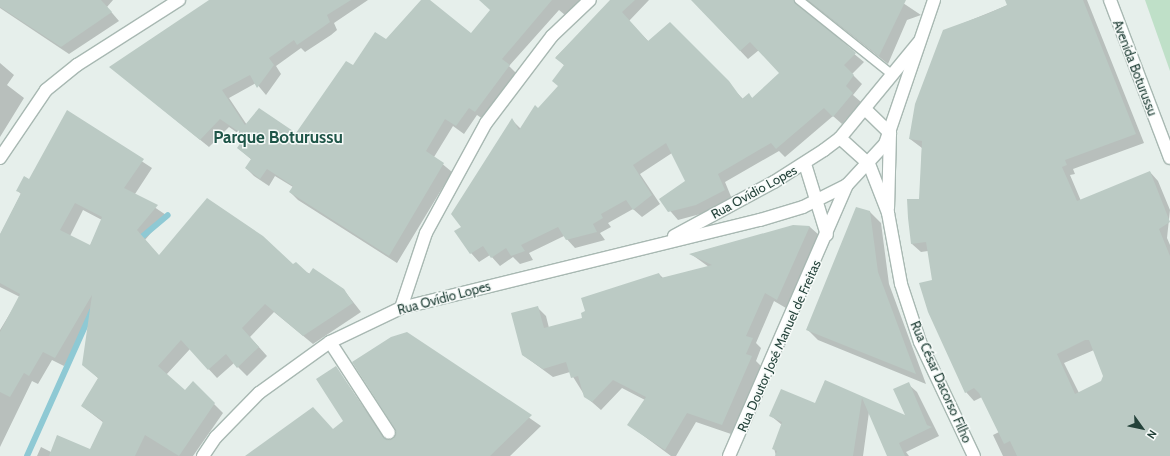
<!DOCTYPE html>
<html>
<head>
<meta charset="utf-8">
<style>
  body { margin:0 }
  #map { position:relative; width:1170px; height:456px; overflow:hidden; background:#e6efeb; font-family:Cabin,sans-serif }
  div>[style] { position:absolute }
  [style*='--x'] { left:calc(var(--x)*1px); top:calc(var(--y)*1px); width:calc(var(--w)*1px); rotate:calc(var(--a)*1deg) }
  .green>* { inset:0; background:#bfe0c8 }
  .shadow>* { inset:0; background:#0003 }
  .stream>* { height:6px; margin:-3px; padding:0 3px; transform-origin:3px; border-radius:3px; background:#8ec9d4 }
  .building>* { inset:0; background:#bbcac4 }
  .roads { filter:drop-shadow(1px 0 #a8b8b2) drop-shadow(-1px 0 #a8b8b2) drop-shadow(0 1px #a8b8b2) drop-shadow(0 -1px #a8b8b2) }
  .service>* { height:8px; margin:-4px; padding:0 4px; transform-origin:4px; border-radius:4px; background:#fff }
  .minor>* { height:12px; margin:-6px; padding:0 6px; transform-origin:6px; border-radius:6px; background:#fff }
  .secondary>* { height:12px; margin:-6px; padding:0 6px; transform-origin:6px; border-radius:6px; background:#fff }
  span { translate:-50% -50%; white-space:nowrap; text-align:center; line-height:1.15; -webkit-text-stroke:3px #f7fbf9; paint-order:stroke }
  .street-label { font-size:13px; color:#24423a }
  .district-label { font-size:17px; color:#1f5548; font-weight:700 }
  .north { position:absolute; left:1122px; top:408px; width:40px; height:40px; -webkit-text-stroke:3px #f7fbf9; paint-order:stroke; rotate:123deg; font-size:11px; font-weight:700; line-height:16px; text-align:center; color:#24423a }
  .north::after { content:''; display:block; margin:auto; width:14px; height:18px; background:#24423a; clip-path:polygon(50% 0,100% 100%,50% 72%,0 100%) }
</style>
</head>
<body>
<div id="map">
  <div class="green">
    <i style="clip-path:polygon(1145px 0,1170px 0,1170px 71px)"></i>
  </div>
  <div class="shadow">
    <i style="clip-path:polygon(0 0,113px 0,107px 7px,119px 21px,69px 54px,0 8px)"></i>
    <i style="clip-path:polygon(211px 0,368px 0,334px 23px,337px 30px,331px 35px,305px 52px,301px 48px,276px 66px,281px 74px,266px 95px,256px 83px,229px 98px,247px 125px,296px 134px,353px 67px,386px 40px,422px 0,428px 0,471px 35px,500px 0,581px 0,565px 15px,559px 10px,509px 66px,517px 74px,483px 119px,477px 115px,464px 134px,453px 126px,434px 157px,452px 172px,397px 263px,298px 200px,290px 192px,293px 187px,275px 176px,269px 186px,254px 176px,246px 168px,252px 160px,238px 148px,245px 138px,229px 127px,209px 147px,119px 74px)"></i>
    <i style="clip-path:polygon(614px 0,649px 0,629px 21px,649px 42px,670px 23px,743px 99px,749px 95px,753px 99px,780px 73px,759px 50px,748px 59px,692px 0,904px 0,903px 3px,921px 15px,907px 20px,888px 64px,812px 4px,803px 4px,803px 12px,864px 62px,852px 74px,862px 84px,853px 95px,861px 102px,842px 124px,833px 116px,785px 157px,779px 151px,725px 182px,732px 199px,704px 213px,678px 220px,660px 199px,687px 181px,672px 153px,640px 174px,660px 204px,642px 217px,633px 209px,608px 223px,611px 227px,600px 233px,605px 240px,575px 248px,564px 236px,529px 253px,533px 260px,520px 264px,513px 257px,500px 266px,490px 255px,479px 262px,471px 253px,462px 227px,512px 120px,521px 129px,559px 87px,565px 66px,556px 57px)"></i>
    <i style="clip-path:polygon(evenodd,1006px 0,1087px 0,1144px 143px,1073px 169px,1075px 174px,1070px 175px,1081px 201px,1150px 172px,1158px 181px,1170px 210px,1167px 238px,1170px 245px,1170px 456px,1003px 456px,993px 435px,999px 432px,982px 397px,974px 401px,966px 392px,928px 251px,921px 252px,912px 244px,920px 200px,922px 148px,910px 139px,944px 31px,1008px 5px,1006px 0,1094px 350px,1104px 376px,1102px 382px,1079px 393px,1064px 363px,1094px 350px)"></i>
    <i style="clip-path:polygon(0 63px,14px 75px,7px 85px,24px 98px,0 137px)"></i>
    <i style="clip-path:polygon(evenodd,67px 112px,152px 168px,135px 194px,166px 215px,145px 240px,159px 256px,293px 266px,343px 289px,361px 312px,313px 344px,274px 312px,250px 337px,267px 356px,247px 376px,234px 363px,217px 378px,190px 349px,166px 375px,185px 392px,193px 383px,223px 413px,193px 456px,37px 456px,41px 447px,51px 452px,90px 450px,104px 423px,82px 406px,99px 379px,83px 364px,89px 324px,64px 366px,52px 360px,38px 384px,32px 381px,0 447px,0 330px,20px 297px,0 287px,0 235px,21px 194px,17px 190px,30px 180px,67px 112px,83px 210px,102px 220px,90px 246px,70px 236px,83px 210px)"></i>
    <i style="clip-path:polygon(870px 212px,881px 223px,889px 284px,926px 384px,818px 340px,807px 329px)"></i>
    <i style="clip-path:polygon(793px 226px,810px 227px,819px 235px,786px 308px,774px 301px,756px 343px,761px 348px,756px 361px,761px 366px,731px 434px,696px 422px,676px 456px,671px 456px,629px 425px,645px 400px,622px 388px,601px 410px,585px 396px,570px 372px,553px 377px,523px 355px,537px 307px,546px 316px,549px 328px,584px 319px,659px 274px,663px 278px,709px 267px,691px 254px)"></i>
    <i style="clip-path:polygon(407px 333px,541px 426px,510px 456px,256px 456px,333px 430px,345px 421px,335px 367px,386px 439px,394px 440px)"></i>
    <i style="clip-path:polygon(825px 381px,907px 417px,908px 384px,917px 392px,939px 436px,906px 452px,909px 456px,888px 456px,869px 412px,863px 456px,776px 456px,774px 448px,782px 425px,770px 415px,816px 405px)"></i>
  </div>
  <div class="stream">
    <i style="--x:137;--y:241;--w:40;--a:-40"></i>
    <i style="--x:27;--y:456;--w:159;--a:-65.9"></i>
  </div>
  <div class="building">
    <i style="clip-path:polygon(0 0,101px 0,112px 12px,61px 47px,0 7px)"></i>
    <i style="clip-path:polygon(209px 0,351px 0,327px 15px,330px 22px,323px 27px,297px 45px,294px 40px,269px 58px,274px 65px,257px 88px,250px 75px,222px 90px,245px 125px,259px 108px,296px 133px,346px 61px,353px 65px,375px 32px,386px 39px,421px 0,430px 0,471px 33px,490px 10px,479px 0,552px 0,502px 59px,510px 65px,475px 112px,469px 108px,456px 126px,445px 119px,426px 151px,444px 163px,389px 256px,289px 192px,293px 186px,267px 169px,260px 179px,245px 168px,251px 159px,237px 148px,245px 136px,220px 119px,200px 140px,109px 67px)"></i>
    <i style="clip-path:polygon(610px 0,635px 0,622px 12px,648px 41px,670px 22px,729px 81px,742px 99px,749px 93px,752px 98px,779px 73px,750px 42px,740px 51px,691px 0,794px 0,856px 53px,844px 65px,854px 75px,846px 86px,853px 93px,833px 117px,824px 108px,776px 149px,771px 143px,718px 174px,725px 190px,696px 205px,668px 212px,659px 199px,685px 181px,666px 143px,633px 165px,652px 195px,633px 210px,626px 200px,601px 214px,603px 218px,593px 224px,597px 232px,566px 240px,558px 227px,521px 245px,525px 251px,511px 256px,506px 248px,491px 258px,483px 246px,470px 254px,454px 231px,461px 227px,451px 214px,512px 118px,519px 130px,535px 105px,538px 108px,558px 86px,552px 81px,564px 65px,555px 58px)"></i>
    <i style="clip-path:polygon(808px 0,906px 0,879px 56px)"></i>
    <i style="clip-path:polygon(evenodd,1005px 0,1083px 0,1136px 134px,1065px 160px,1067px 165px,1062px 167px,1077px 201px,1150px 171px,1170px 222px,1159px 229px,1170px 256px,1170px 456px,1017px 456px,1010px 441px,1004px 444px,979px 393px,974px 388px,965px 393px,928px 312px,919px 283px,932px 280px,926px 242px,911px 244px,908px 218px,907px 199px,919px 199px,922px 141px,909px 139px,915px 104px,943px 30px,987px 14px,1007px 5px,1005px 0,1085px 340px,1089px 340px,1103px 376px,1101px 381px,1075px 394px,1057px 354px,1085px 340px)"></i>
    <i style="clip-path:polygon(evenodd,67px 110px,144px 159px,124px 188px,158px 205px,137px 230px,159px 255px,207px 198px,263px 236px,293px 264px,296px 262px,309px 274px,313px 268px,344px 289px,353px 303px,303px 336px,265px 304px,242px 328px,259px 347px,237px 368px,226px 354px,208px 370px,181px 340px,158px 366px,185px 390px,193px 381px,215px 403px,179px 456px,145px 435px,135px 456px,49px 456px,57px 435px,90px 449px,102px 424px,103px 421px,81px 406px,98px 378px,82px 365px,92px 295px,55px 358px,43px 352px,29px 376px,24px 373px,10px 397px,0 392px,0 332px,20px 294px,0 283px,0 234px,21px 193px,16px 191px,24px 176px,29px 179px,67px 110px,75px 203px,102px 217px,90px 245px,60px 230px,75px 203px)"></i>
    <i style="clip-path:polygon(856px 207px,870px 211px,878px 272px,916px 374px,806px 330px)"></i>
    <i style="clip-path:polygon(793px 225px,810px 226px,777px 300px,765px 293px,746px 336px,753px 338px,746px 354px,752px 356px,722px 425px,687px 413px,665px 450px,627px 425px,646px 397px,613px 380px,592px 402px,584px 397px,578px 376px,571px 378px,566px 362px,543px 369px,522px 355px,511px 313px,538px 306px,544px 328px,582px 318px,581px 313px,585px 311px,581px 298px,659px 273px,661px 278px,712px 265px,689px 254px)"></i>
    <i style="clip-path:polygon(407px 332px,532px 415px,490px 456px,245px 456px,313px 407px,333px 429px,343px 421px,316px 379px,336px 366px,383px 437px,393px 439px,395px 429px,352px 362px,391px 337px)"></i>
    <i style="clip-path:polygon(825px 380px,905px 415px,893px 389px,909px 382px,927px 425px,932px 427px,899px 443px,905px 456px,887px 456px,862px 398px,853px 456px,775px 456px,777px 451px,772px 449px,782px 422px,769px 416px,781px 389px,815px 403px)"></i>
  </div>
  <div class="roads">
    <div class="service">
      <i style="--x:799;--y:0;--w:117;--a:38.7"></i>
    </div>
    <div class="minor">
      <i style="--x:865;--y:109;--w:35;--a:44"></i>
      <i style="--x:890;--y:133;--w:75;--a:91.5"></i>
      <i style="--x:840;--y:138;--w:39;--a:42"></i>
      <i style="--x:869;--y:164;--w:53;--a:68.8"></i>
      <i style="--x:888;--y:213;--w:72;--a:79.6"></i>
      <i style="--x:901;--y:284;--w:61;--a:71.9"></i>
      <i style="--x:920;--y:342;--w:126;--a:64.7"></i>
      <i style="--x:0;--y:158;--w:82;--a:-55.9"></i>
      <i style="--x:46;--y:90;--w:40;--a:-39"></i>
      <i style="--x:77;--y:65;--w:121;--a:-32.5"></i>
      <i style="--x:805;--y:164;--w:74;--a:72.8"></i>
      <i style="--x:674;--y:236;--w:114;--a:-28.4"></i>
      <i style="--x:774;--y:182;--w:59;--a:-32.6"></i>
      <i style="--x:824;--y:150;--w:20;--a:-37"></i>
      <i style="--x:840;--y:138;--w:124;--a:-50.5"></i>
      <i style="--x:401;--y:308;--w:79;--a:-71.6"></i>
      <i style="--x:426;--y:233;--w:125;--a:-61.4"></i>
      <i style="--x:486;--y:123;--w:109;--a:-52.8"></i>
      <i style="--x:552;--y:36;--w:52;--a:-43.5"></i>
      <i style="--x:330;--y:342;--w:108;--a:57"></i>
      <i style="--x:203;--y:456;--w:23;--a:-56"></i>
      <i style="--x:216;--y:437;--w:62;--a:-45.7"></i>
      <i style="--x:259;--y:393;--w:87;--a:-35.7"></i>
      <i style="--x:330;--y:342;--w:79;--a:-25.6"></i>
      <i style="--x:401;--y:308;--w:370;--a:-13.8"></i>
      <i style="--x:760;--y:220;--w:45;--a:-16.8"></i>
      <i style="--x:803;--y:207;--w:49;--a:-26.6"></i>
      <i style="--x:729;--y:456;--w:296;--a:-66.5"></i>
      <i style="--x:847;--y:185;--w:56;--a:-47.2"></i>
      <i style="--x:885;--y:144;--w:152;--a:-71.2"></i>
    </div>
    <div class="secondary">
      <i style="--x:1110;--y:0;--w:169;--a:69.2"></i>
    </div>
  </div>
  <div class="street-label">
    <span style="left:1135px;top:68px;rotate:69deg">Avenida Boturussu</span>
    <span style="left:754px;top:192px;rotate:-29deg">Rua Ovídio Lopes</span>
    <span style="left:444px;top:298px;rotate:-15deg">Rua Ovídio Lopes</span>
    <span style="left:779px;top:346px;rotate:-66deg">Rua Doutor José Manuel de Freitas</span>
    <span style="left:941px;top:382px;rotate:66deg">Rua César Dacorso Filho</span>
  </div>
  <div class="district-label">
    <span style="left:278px;top:138px">Parque Boturussu</span>
  </div>
  <div class="north">N</div>
</div>
</body>
</html>
